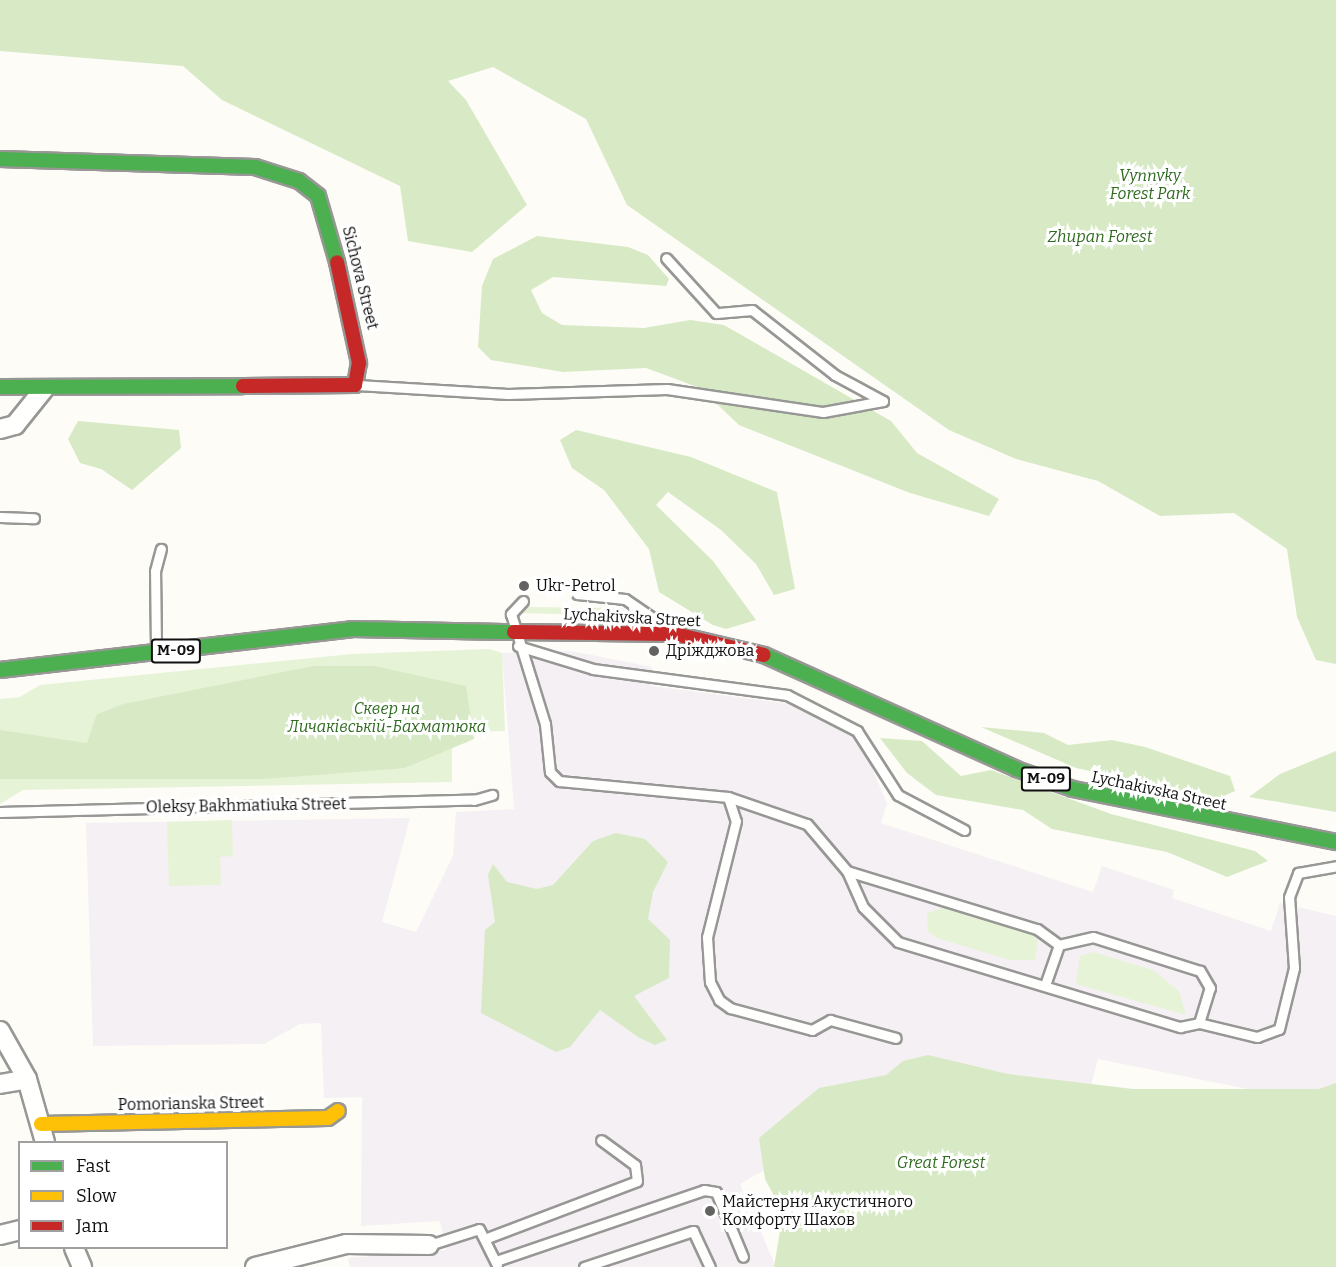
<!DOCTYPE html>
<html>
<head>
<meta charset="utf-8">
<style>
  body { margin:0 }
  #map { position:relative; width:1336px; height:1267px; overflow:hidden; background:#fdfcf7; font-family:Bitter,serif }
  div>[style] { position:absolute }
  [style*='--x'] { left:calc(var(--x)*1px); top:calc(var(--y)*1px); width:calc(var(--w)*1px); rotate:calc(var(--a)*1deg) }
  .industrial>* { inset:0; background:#f5f0f3 }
  .green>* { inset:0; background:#e7f3d7 }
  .forest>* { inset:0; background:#d8eac5 }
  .roads { filter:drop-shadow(2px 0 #979795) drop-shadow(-2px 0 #979795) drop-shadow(0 2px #979795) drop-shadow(0 -2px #979795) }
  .lane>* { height:9px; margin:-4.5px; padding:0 4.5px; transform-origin:4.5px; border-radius:4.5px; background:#fffffe }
  .street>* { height:18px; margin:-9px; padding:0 9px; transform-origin:9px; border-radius:9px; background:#fffffe }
  .fast>* { height:14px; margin:-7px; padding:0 7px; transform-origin:7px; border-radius:7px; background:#4caf50 }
  .slow>* { height:14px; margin:-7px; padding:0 7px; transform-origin:7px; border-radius:7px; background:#ffc107 }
  .jam>* { height:14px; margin:-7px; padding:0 7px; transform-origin:7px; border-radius:7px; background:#c62828 }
  .dots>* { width:16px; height:16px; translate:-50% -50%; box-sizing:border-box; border:3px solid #fff; border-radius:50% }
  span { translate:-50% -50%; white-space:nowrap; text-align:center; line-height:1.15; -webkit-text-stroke:6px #fff; paint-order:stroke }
  .shield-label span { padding:2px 4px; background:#fff; border:2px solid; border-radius:4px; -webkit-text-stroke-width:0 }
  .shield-label { font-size:15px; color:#111; font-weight:700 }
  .park-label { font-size:16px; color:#2f6b1f; font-style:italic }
  .street-label { font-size:16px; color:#111 }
  .poi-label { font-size:16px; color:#111 }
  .left { translate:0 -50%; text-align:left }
  .legend { position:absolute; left:18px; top:1141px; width:210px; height:108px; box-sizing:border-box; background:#fff; border:2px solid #a0a0a0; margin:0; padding:8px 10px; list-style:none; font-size:18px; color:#111 }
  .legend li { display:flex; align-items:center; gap:12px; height:30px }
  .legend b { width:30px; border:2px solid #a0a0a0 }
</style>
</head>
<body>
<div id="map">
  <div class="industrial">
    <i style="clip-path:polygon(571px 651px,652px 667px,651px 686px,799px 705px,859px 738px,887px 803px,881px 823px,1093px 892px,1102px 866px,1174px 890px,1172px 898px,1271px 931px,1280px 903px,1336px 916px,1336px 1091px,1263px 1092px,1098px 1059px,1088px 1097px,888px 1099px,740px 1184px,776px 1267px,350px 1267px,348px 1258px,446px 1250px,440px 1221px,361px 1226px,362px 1097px,324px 1098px,321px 1023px,300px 1024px,264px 1044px,93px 1046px,86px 823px,410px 818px,382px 922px,416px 932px,453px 856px,456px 812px,514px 809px,502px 653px)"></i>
  </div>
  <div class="green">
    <i style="clip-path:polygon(528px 607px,622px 608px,638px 616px,517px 613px)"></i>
    <i style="clip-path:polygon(489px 649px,502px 653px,505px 731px,467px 732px,467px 743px,452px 744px,452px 782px,23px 790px,0 804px,0 699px,20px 697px,40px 685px,352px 654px)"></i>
    <i style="clip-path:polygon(232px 820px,233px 856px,220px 857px,221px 885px,169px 886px,167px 822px)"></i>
    <i style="clip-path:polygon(946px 907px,1031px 934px,1038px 941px,1035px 960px,1010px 960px,937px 938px,928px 932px,927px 913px)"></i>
    <i style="clip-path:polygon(1093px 952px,1153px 970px,1179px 991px,1186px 1015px,1076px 984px,1080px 956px)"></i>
  </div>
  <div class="forest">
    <i style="clip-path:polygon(0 0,1336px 0,1336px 664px,1316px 660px,1297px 617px,1287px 549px,1234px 513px,1160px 516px,1098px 481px,1016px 459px,949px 430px,627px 205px,586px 119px,493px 67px,448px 81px,466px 100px,527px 205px,472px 252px,408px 241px,400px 186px,222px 100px,183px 66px,0 51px)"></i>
    <i style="clip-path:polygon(537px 236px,628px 247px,648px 255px,669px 279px,666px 286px,553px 277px,531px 290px,542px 313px,562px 325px,644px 328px,690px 320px,724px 325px,891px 421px,917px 453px,999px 499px,989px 516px,910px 493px,739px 425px,700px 388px,646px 368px,563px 372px,491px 360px,478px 347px,482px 286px,493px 259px)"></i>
    <i style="clip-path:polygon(78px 421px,179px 430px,181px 448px,132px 490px,101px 469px,80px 463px,68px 439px)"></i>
    <i style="clip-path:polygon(576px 430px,691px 457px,777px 492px,795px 589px,774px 595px,756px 564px,721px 530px,668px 492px,656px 505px,713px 561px,756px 620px,726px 629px,713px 625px,659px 592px,649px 549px,604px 490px,572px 468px,560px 440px)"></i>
    <i style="clip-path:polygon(313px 666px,374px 666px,466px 686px,474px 739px,405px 768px,266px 779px,0 779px,0 730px,87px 743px,97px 714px,123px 704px)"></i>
    <i style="clip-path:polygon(981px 727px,1044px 733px,1068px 745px,1112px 740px,1145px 747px,1230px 776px,1235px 791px,1217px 799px,1076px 768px)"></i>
    <i style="clip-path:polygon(880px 738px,922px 741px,961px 776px,991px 770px,1111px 814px,1255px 851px,1268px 861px,1227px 877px,1167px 852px,1052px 829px,1023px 810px,936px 795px,907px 773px)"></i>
    <i style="clip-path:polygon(1336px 751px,1336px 812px,1249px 797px,1280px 774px)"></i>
    <i style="clip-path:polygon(616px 833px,645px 839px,668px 862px,653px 892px,648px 919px,670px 940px,669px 978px,634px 996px,667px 1040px,655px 1045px,638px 1037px,600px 1010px,570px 1047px,556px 1052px,481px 1013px,485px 930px,495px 922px,488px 875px,493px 864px,507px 882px,537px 889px,553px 885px,593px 841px)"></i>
    <i style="clip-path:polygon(928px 1055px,1008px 1074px,1133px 1089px,1319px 1089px,1336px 1083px,1336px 1267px,774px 1267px,783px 1213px,765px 1179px,759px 1138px,819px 1088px,886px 1075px,903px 1061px)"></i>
  </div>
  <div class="roads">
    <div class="lane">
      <i style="--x:357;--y:385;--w:151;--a:3.4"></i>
      <i style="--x:508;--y:394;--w:159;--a:-1.8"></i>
      <i style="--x:667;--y:389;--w:158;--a:8.4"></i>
      <i style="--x:823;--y:412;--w:61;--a:-10.4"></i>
      <i style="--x:883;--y:401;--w:55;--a:-151.6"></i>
      <i style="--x:835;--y:375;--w:105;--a:-141.9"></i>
      <i style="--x:752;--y:310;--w:36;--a:175"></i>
      <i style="--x:716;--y:313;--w:74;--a:-132.3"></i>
      <i style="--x:0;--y:517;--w:34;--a:2"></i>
      <i style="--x:577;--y:594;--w:48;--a:5.9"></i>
      <i style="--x:625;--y:599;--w:50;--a:34.3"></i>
      <i style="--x:523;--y:601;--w:18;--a:133"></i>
      <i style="--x:511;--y:614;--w:115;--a:72.8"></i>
      <i style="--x:545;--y:724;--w:48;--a:84.1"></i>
      <i style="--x:550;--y:772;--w:13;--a:45"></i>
      <i style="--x:559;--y:781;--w:170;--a:5.4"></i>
      <i style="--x:728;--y:797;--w:83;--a:18.9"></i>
      <i style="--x:807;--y:824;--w:62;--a:49.6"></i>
      <i style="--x:847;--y:871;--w:39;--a:66"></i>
      <i style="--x:863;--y:907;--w:49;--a:45"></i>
      <i style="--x:898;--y:942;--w:295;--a:16.8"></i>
      <i style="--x:1180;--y:1027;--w:19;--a:-12"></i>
      <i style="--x:1199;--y:1023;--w:37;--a:-73"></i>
      <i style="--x:1210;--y:988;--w:20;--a:-120"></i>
      <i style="--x:1200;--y:971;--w:112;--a:-162.4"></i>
      <i style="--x:1093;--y:937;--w:35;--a:167"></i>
      <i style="--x:1059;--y:945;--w:42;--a:109.3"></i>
      <i style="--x:518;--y:646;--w:78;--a:17"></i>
      <i style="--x:593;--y:669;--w:196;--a:7.6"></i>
      <i style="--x:787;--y:695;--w:79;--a:27.2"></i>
      <i style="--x:857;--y:731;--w:76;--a:57.4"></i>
      <i style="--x:898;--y:795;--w:75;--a:27.9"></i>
      <i style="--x:156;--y:648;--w:77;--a:-90.7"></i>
      <i style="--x:155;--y:571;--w:23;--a:-75"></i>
      <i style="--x:728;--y:797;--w:25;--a:72"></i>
      <i style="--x:736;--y:821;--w:120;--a:104"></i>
      <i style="--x:707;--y:937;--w:45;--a:86.2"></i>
      <i style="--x:710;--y:982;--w:20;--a:63"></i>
      <i style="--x:719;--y:1000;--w:14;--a:36"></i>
      <i style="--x:730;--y:1008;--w:85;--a:15"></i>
      <i style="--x:812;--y:1030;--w:21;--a:-29"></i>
      <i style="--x:830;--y:1020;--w:68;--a:15.3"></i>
      <i style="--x:0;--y:812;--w:474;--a:-1.5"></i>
      <i style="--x:474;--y:800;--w:19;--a:-16"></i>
      <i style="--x:847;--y:871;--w:199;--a:17"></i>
      <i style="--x:1037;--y:929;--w:27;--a:36"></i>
      <i style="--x:1199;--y:1023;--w:60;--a:13.6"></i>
      <i style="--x:1257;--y:1037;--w:23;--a:-20"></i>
      <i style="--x:1279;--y:1029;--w:63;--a:-76.2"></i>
      <i style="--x:1294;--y:968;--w:71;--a:-94"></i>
      <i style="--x:1289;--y:897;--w:26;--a:-69"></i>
      <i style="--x:1298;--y:873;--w:39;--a:-10"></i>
      <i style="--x:487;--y:1238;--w:160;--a:-20.8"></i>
      <i style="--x:637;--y:1181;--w:16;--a:-97"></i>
      <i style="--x:635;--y:1165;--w:42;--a:-143.7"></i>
      <i style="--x:429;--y:1245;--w:52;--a:-17.7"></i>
      <i style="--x:479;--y:1229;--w:40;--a:63.4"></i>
      <i style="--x:496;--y:1261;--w:220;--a:-18.8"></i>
      <i style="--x:704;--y:1190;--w:12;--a:9"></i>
      <i style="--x:716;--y:1192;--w:70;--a:67.4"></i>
      <i style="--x:584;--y:1267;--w:115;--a:-18.3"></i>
      <i style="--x:693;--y:1231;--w:40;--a:65"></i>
    </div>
    <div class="street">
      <i style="--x:0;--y:429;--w:16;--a:-15"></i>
      <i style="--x:15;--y:425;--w:46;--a:-51.1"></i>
      <i style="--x:0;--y:1031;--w:55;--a:60.6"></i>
      <i style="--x:27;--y:1079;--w:66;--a:74.1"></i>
      <i style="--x:0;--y:1084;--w:27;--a:-10"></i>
      <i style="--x:0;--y:1235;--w:21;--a:-14"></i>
      <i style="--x:74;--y:1248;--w:21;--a:67"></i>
      <i style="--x:255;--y:1267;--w:94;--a:-14.2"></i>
      <i style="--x:346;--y:1244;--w:83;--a:0.7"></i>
    </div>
    <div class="fast">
      <i style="--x:0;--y:159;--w:255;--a:1.8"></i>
      <i style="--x:255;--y:167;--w:46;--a:17.7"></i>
      <i style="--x:299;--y:181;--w:24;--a:38"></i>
      <i style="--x:318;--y:196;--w:69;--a:73.9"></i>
      <i style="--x:0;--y:387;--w:243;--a:-0.2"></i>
      <i style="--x:764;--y:655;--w:277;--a:24.3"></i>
      <i style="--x:1016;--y:769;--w:60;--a:19.3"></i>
      <i style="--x:1073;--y:789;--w:268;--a:11.4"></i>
      <i style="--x:0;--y:670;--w:354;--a:-6.6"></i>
      <i style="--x:352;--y:629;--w:162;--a:1.1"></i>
    </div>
    <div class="slow">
      <i style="--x:41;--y:1124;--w:287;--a:-1.2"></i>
      <i style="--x:328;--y:1118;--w:12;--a:-35"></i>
    </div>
    <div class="jam">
      <i style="--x:243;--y:386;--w:112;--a:-0.5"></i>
      <i style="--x:355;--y:385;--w:22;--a:-80"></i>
      <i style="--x:359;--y:363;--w:103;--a:-102.3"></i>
      <i style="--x:514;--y:632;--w:161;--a:0.7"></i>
      <i style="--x:675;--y:634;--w:91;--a:13.3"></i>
    </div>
  </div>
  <div class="dots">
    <i style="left:524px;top:586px;background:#646362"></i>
    <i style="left:654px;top:651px;background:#646362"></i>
    <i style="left:710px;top:1211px;background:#646362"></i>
  </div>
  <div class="shield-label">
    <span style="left:176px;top:651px">М-09</span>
    <span style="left:1046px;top:779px">М-09</span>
  </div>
  <div class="park-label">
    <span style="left:1150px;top:185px">Vynnyky<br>Forest Park</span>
    <span style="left:1100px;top:237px">Zhupan Forest</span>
    <span style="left:387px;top:718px">Сквер на<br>Личаківській-Бахматюка</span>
    <span style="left:941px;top:1163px">Great Forest</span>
  </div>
  <div class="street-label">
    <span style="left:360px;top:278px;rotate:76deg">Sichova Street</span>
    <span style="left:632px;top:618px;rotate:3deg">Lychakivska Street</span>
    <span style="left:1159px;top:791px;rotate:12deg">Lychakivska Street</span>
    <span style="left:246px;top:806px;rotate:-1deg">Oleksy Bakhmatiuka Street</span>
    <span style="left:191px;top:1104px;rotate:-1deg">Pomorianska Street</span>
  </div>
  <div class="poi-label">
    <span class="left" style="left:536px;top:586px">Ukr-Petrol</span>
    <span class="left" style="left:666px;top:651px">Дріжджова</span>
    <span class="left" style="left:722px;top:1211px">Майстерня Акустичного<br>Комфорту Шахов</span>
  </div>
  <ul class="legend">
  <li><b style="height:8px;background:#4caf50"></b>Fast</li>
  <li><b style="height:8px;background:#ffc107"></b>Slow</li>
  <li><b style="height:8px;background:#c62828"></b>Jam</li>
  </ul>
</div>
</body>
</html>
